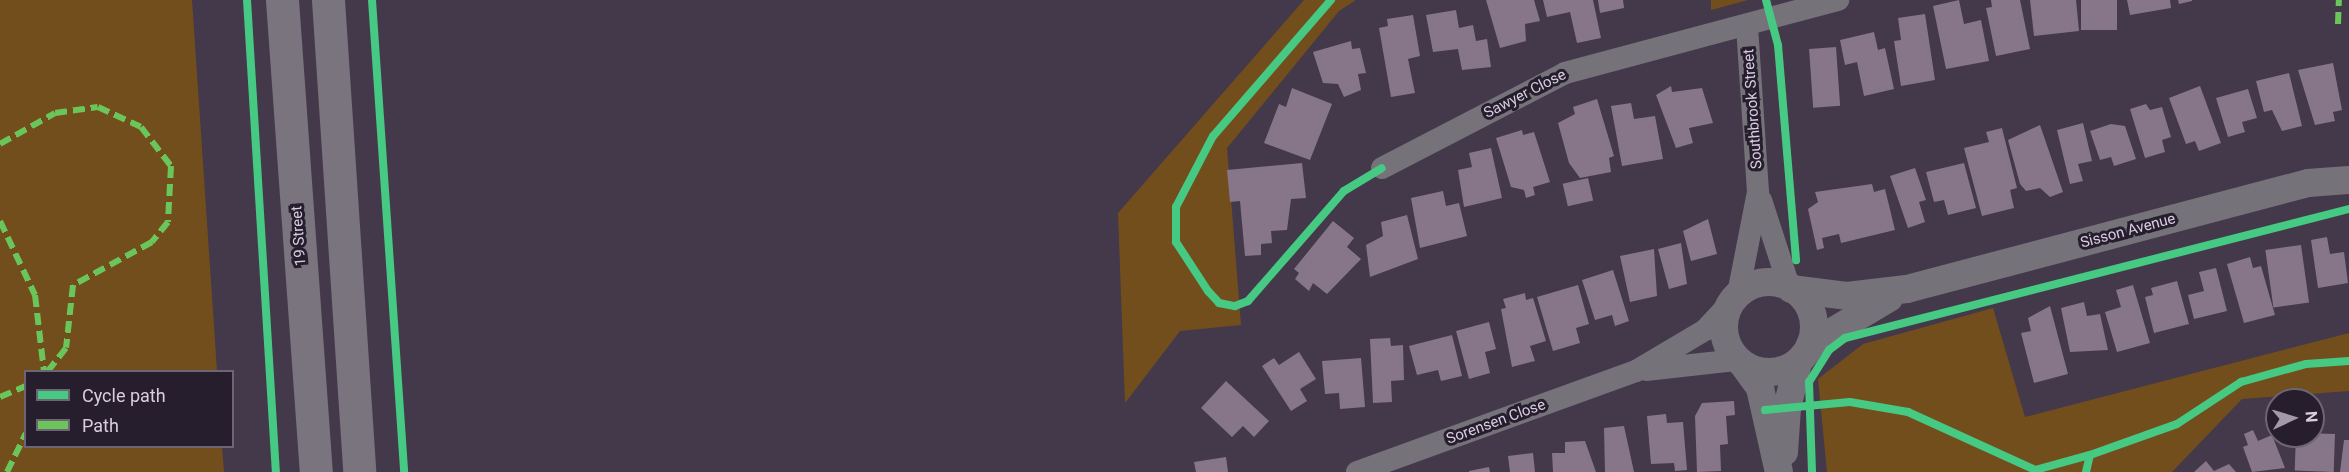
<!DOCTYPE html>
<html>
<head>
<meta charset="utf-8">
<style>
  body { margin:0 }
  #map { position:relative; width:2349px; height:472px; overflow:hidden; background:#43394b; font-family:Roboto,sans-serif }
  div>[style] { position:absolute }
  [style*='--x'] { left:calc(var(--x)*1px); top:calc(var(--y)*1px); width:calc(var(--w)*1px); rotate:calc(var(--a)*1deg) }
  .green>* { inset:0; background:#734e1d }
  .building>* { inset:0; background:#877689; transform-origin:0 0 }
  .minor>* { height:22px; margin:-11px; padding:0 11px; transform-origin:11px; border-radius:11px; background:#76727a }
  .tertiary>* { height:28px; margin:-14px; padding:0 14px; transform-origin:14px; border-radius:14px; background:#76727a }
  .tertiary>.ring { margin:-14px; padding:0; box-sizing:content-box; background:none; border:28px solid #76727a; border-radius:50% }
  .secondary>* { height:33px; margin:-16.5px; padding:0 16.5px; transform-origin:16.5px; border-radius:16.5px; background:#79747e }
  .quiet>* { height:6px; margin-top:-3px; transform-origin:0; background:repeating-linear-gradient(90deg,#6ac65a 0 12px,transparent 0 18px) }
  .cycleway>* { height:8px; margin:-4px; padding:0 4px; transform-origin:4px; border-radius:4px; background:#46c982 }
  span { translate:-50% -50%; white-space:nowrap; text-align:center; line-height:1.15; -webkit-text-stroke:6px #261e2d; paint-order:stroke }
  .street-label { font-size:15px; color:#d8cde1 }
  .legend { position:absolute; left:24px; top:370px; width:210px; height:78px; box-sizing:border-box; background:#261e2d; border:2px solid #6d6475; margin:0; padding:8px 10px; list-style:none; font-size:18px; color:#d8cde1 }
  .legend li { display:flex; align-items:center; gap:12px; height:30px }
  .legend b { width:30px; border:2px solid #6d6475 }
  .north { position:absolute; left:2265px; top:388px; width:60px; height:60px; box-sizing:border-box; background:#261e2d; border:2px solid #6d6475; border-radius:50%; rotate:86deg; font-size:16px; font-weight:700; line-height:24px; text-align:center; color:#d8cde1 }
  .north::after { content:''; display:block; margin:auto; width:21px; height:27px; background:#a499ac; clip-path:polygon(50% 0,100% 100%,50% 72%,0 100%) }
</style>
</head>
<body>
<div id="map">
  <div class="green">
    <i style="clip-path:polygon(0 0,192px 0,217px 371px,26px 372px,26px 446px,222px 447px,224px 472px,0 472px)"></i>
    <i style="clip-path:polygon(1304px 0,1356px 0,1339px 11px,1227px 148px,1241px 325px,1180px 331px,1125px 403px,1118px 213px)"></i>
    <i style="clip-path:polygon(1711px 0,1748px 0,1711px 10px)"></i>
    <i style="clip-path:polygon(1993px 308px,2025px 417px,2349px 333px,2349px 391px,2242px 399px,2172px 472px,1827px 472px,1818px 379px,1863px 344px)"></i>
  </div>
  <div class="building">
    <i style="clip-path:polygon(1486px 0,1534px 0,1540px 21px,1525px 24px,1526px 41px,1500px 48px)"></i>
    <i style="clip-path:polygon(1543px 0,1593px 0,1601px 38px,1577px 43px,1570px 12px,1547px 17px)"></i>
    <i style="clip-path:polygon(1598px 0,1623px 0,1624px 8px,1600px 13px)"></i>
    <i style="clip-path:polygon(1959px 0,1964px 24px,1981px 20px,1989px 61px,1946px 69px,1933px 6px)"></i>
    <i style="clip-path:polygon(1991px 0,2020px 0,2030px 49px,1996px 56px,1986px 8px,1992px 7px)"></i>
    <i style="clip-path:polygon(2030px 0,2076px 0,2079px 31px,2034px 36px)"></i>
    <i style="left:2081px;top:0;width:36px;height:30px"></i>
    <i style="clip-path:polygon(2127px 0,2170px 0,2171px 8px,2130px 15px)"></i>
    <i style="clip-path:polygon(2178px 0,2192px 0,2192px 1px,2179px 4px)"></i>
    <i style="clip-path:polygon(1456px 10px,1459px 28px,1473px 25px,1476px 41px,1487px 39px,1491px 67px,1462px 70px,1458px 49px,1433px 52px,1426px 15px)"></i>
    <i style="clip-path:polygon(1925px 14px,1935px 80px,1901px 86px,1894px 41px,1901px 40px,1898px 18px)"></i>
    <i style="clip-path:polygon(1413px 15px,1420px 56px,1408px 59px,1415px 93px,1391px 97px,1379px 28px,1388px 26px,1387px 19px)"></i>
    <i style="clip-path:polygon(1874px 32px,1878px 50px,1885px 48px,1894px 89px,1864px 96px,1857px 62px,1845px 65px,1840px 40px)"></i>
    <i style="clip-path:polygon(1351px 41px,1352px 49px,1360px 48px,1366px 73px,1358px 74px,1361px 90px,1344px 97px,1338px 84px,1323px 83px,1313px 52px)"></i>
    <i style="left:1836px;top:47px;width:59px;height:27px;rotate:86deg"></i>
    <i style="clip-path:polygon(2333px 63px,2342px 110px,2333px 112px,2335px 121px,2315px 125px,2298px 70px)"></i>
    <i style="clip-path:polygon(2289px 73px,2302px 126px,2282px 131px,2272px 110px,2264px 112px,2256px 81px)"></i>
    <i style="clip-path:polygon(1671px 86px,1672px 92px,1702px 88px,1713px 123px,1689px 128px,1693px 143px,1676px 148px,1656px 95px)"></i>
    <i style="clip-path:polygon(2200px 86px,2221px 143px,2199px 151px,2195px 141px,2186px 144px,2169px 98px)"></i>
    <i style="clip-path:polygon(1292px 88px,1332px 104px,1310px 160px,1264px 143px,1279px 104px,1286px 107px)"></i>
    <i style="clip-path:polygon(2248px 89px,2257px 118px,2242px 122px,2245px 132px,2228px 137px,2216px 98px)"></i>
    <i style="clip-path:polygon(1597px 99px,1614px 156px,1609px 158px,1611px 172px,1580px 178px,1569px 163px,1558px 123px,1575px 114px,1573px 107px)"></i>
    <i style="clip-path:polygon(1631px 103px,1634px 119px,1655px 116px,1663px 159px,1622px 166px,1611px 106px)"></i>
    <i style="clip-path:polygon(2146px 104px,2150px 110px,2162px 107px,2171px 137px,2162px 140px,2165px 152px,2145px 158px,2130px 109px)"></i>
    <i style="clip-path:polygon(2083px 123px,2092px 161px,2078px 164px,2083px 181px,2070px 184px,2057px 130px)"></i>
    <i style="clip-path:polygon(2111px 124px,2125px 126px,2136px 159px,2114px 166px,2111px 157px,2100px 160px,2090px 131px)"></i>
    <i style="clip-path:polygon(2040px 125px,2063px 192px,2050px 197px,2040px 188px,2026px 191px,2020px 184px,2008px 140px)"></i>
    <i style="clip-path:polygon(2002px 128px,2017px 188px,2010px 190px,2014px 208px,1982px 216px,1964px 148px,1989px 142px,1986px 132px)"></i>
    <i style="clip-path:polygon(1522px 130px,1523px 135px,1534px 132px,1550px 182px,1533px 187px,1535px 195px,1526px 198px,1524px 190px,1511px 187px,1496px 138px)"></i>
    <i style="clip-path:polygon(1491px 148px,1502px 198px,1464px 207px,1458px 170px,1472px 167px,1469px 153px)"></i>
    <i style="clip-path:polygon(1302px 163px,1306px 198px,1291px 199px,1287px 230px,1271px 231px,1272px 243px,1261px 244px,1261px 255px,1245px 256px,1240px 201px,1230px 202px,1227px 170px)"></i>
    <i style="clip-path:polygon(1964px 163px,1976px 208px,1948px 215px,1944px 200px,1934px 202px,1926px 172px)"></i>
    <i style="clip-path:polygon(1915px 168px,1926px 200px,1919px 202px,1925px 222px,1908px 228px,1890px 176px)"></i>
    <i style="left:1588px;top:178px;width:23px;height:26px;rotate:77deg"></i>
    <i style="clip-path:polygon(1872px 184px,1874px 192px,1885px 189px,1895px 230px,1841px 243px,1839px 234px,1822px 238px,1824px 248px,1817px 250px,1808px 209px,1818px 202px,1815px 192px)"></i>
    <i style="clip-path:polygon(1443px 191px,1446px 206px,1459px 203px,1467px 236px,1420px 248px,1411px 198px)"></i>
    <i style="clip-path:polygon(1407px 215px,1418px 259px,1370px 277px,1366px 245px,1383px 236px,1381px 222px)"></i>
    <i style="clip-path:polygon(1708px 219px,1717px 254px,1691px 261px,1683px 231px)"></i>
    <i style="clip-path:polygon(1333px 221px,1354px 238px,1347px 247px,1361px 259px,1327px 294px,1313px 283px,1309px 291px,1295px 279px,1299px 273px,1294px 269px)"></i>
    <i style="clip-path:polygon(2327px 237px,2330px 254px,2344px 252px,2348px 283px,2318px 288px,2311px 240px)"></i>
    <i style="clip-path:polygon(1681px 243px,1687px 284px,1669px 289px,1658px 249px)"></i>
    <i style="left:2301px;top:245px;width:58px;height:36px;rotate:82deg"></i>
    <i style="clip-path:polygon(1654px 249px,1657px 296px,1630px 302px,1620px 256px)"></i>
    <i style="clip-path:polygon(2250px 257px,2253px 268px,2261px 266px,2275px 315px,2244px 323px,2227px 264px)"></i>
    <i style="clip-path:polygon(2216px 268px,2227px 311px,2194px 319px,2188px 295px,2204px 291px,2199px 272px)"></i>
    <i style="clip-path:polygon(1613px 270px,1629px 321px,1615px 326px,1612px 315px,1595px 320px,1582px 280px)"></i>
    <i style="clip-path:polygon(2177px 281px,2189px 324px,2154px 333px,2145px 297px,2153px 295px,2151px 288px)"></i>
    <i style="clip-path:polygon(1578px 285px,1589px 324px,1576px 328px,1580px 343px,1553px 351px,1537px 297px)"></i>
    <i style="clip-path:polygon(2133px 285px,2150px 343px,2117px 352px,2105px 312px,2121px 307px,2116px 290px)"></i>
    <i style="clip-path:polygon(1525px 293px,1526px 300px,1533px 298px,1546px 341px,1530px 346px,1535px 361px,1512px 367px,1501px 309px,1506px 308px,1503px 299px)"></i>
    <i style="clip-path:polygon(2084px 302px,2087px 316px,2100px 314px,2108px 350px,2070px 352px,2061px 308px)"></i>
    <i style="clip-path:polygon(2050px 306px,2068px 374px,2034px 383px,2021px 333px,2031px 331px,2028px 318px)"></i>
    <i style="clip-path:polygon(1489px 322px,1496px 349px,1485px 352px,1490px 373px,1469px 379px,1456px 331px)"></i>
    <i style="clip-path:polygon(1452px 335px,1462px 376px,1441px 381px,1438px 370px,1417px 375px,1409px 346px)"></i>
    <i style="clip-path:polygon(1390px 338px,1391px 346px,1403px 345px,1404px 380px,1391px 381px,1392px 402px,1373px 403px,1370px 339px)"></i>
    <i style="clip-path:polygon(1299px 352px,1316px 379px,1300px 389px,1307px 401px,1291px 411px,1262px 366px,1274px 358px,1279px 365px)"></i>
    <i style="clip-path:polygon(1361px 358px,1365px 407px,1340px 409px,1339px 393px,1325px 394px,1322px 361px)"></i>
    <i style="clip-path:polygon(1226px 381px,1269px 421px,1254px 437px,1243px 426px,1232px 437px,1201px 408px)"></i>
    <i style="clip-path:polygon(1734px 401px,1735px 415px,1726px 416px,1728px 444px,1720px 445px,1721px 471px,1697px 472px,1695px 416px,1702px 403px)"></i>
    <i style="clip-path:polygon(1666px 414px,1667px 423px,1683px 422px,1687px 470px,1675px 471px,1674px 463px,1651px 464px,1647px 416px)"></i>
    <i style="clip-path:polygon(1624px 426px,1634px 472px,1605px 472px,1604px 428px)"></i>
    <i style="clip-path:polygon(2253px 430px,2258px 441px,2272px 435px,2285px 468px,2252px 472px,2243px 447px,2248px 445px,2244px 434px)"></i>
    <i style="left:2335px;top:434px;width:38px;height:39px;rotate:92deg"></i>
    <i style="clip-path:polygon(2344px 440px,2349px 440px,2349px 472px,2340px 472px)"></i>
    <i style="clip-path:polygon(1585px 441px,1596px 472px,1553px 472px,1552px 453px,1565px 453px,1565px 442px)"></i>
    <i style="clip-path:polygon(1533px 453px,1535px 472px,1510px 472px,1508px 456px)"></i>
    <i style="clip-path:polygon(1226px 457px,1228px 472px,1196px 472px,1194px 462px)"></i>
    <i style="clip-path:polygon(2206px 461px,2214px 471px,2229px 464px,2236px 472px,2194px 472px)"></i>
    <i style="clip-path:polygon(1489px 467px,1490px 472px,1469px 472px,1469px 471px)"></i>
  </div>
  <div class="minor">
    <i style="--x:1382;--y:168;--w:206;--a:-27.4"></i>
    <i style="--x:1565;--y:73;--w:283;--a:-15"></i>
    <i style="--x:1761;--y:200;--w:90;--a:72"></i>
    <i style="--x:1738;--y:294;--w:104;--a:-78.9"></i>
    <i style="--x:1758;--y:192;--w:167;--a:-93.8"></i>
    <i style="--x:1646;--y:370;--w:92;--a:-6.3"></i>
    <i style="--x:1357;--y:472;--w:297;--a:-19.9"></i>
    <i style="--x:1636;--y:371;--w:80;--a:-30.7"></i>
    <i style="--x:1705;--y:330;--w:34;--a:-47"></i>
  </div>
  <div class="tertiary">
    <i class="ring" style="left:1724px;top:282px;width:62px;height:62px"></i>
    <i style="--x:1791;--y:289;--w:56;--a:7.1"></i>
    <i style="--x:1847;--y:296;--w:60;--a:-6.7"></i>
    <i style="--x:1907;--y:289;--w:415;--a:-14.8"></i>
    <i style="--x:2308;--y:183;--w:41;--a:-4.2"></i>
    <i style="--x:1810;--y:345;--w:92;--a:-30.7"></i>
    <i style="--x:1745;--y:367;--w:26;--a:54"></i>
    <i style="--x:1760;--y:388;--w:86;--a:77.3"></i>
    <i style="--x:1784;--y:452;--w:44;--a:-86.1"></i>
    <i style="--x:1787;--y:408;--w:46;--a:-76.3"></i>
  </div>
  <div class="secondary">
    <i style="--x:282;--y:0;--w:473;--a:85.9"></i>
    <i style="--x:328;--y:0;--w:473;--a:86.2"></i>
  </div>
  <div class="quiet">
    <i style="--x:2338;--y:24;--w:24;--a:-88"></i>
    <i style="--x:0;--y:144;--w:63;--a:-29.4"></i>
    <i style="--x:55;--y:113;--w:43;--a:-7.9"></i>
    <i style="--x:98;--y:107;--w:47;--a:24.9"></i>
    <i style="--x:141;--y:127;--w:49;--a:52.4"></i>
    <i style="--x:171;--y:166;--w:56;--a:93.1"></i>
    <i style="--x:168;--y:222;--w:26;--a:129"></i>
    <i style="--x:152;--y:242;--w:90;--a:151.4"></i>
    <i style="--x:73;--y:285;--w:63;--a:96.3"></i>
    <i style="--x:66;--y:348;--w:31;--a:128"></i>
    <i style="--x:0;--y:221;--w:82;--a:64.7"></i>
    <i style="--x:35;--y:295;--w:78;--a:83.3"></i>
    <i style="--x:0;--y:397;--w:28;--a:-23"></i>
    <i style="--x:7;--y:472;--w:43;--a:-64"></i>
  </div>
  <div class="cycleway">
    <i style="--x:247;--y:0;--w:473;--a:86.5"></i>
    <i style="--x:372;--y:0;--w:473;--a:86.1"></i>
    <i style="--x:1331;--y:0;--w:180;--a:130.9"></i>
    <i style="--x:1213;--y:136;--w:80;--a:117.5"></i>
    <i style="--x:1176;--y:207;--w:35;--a:90"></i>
    <i style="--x:1176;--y:242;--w:59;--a:56.9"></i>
    <i style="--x:1208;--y:291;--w:16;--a:47"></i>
    <i style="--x:1219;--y:303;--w:16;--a:11"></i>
    <i style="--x:1235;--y:306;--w:14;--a:-21"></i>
    <i style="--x:1248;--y:301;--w:146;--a:-48.9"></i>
    <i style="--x:1344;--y:191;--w:44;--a:-31.2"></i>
    <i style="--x:1766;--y:0;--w:47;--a:75.1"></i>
    <i style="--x:1778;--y:45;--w:216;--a:85.2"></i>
    <i style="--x:1765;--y:410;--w:85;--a:-5.4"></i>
    <i style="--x:1850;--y:402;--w:59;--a:9.8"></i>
    <i style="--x:1908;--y:412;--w:140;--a:24.5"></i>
    <i style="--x:2035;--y:470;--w:57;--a:-15.3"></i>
    <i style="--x:1812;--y:472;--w:90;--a:-91.9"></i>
    <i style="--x:1809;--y:382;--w:38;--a:-58"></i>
    <i style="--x:1829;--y:350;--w:20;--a:-37"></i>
    <i style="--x:1845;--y:338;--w:520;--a:-14.36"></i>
    <i style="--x:2086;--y:472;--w:17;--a:-77"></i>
    <i style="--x:2090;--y:455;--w:92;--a:-19.6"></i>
    <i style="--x:2177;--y:424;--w:77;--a:-33.3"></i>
    <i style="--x:2241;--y:382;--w:67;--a:-15.5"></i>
    <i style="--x:2306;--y:364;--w:43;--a:-4"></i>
  </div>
  <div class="street-label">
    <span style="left:1525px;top:94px;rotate:-27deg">Sawyer Close</span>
    <span style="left:1753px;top:109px;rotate:-94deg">Southbrook Street</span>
    <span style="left:2128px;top:231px;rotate:-15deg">Sisson Avenue</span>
    <span style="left:299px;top:236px;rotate:-94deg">19 Street</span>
    <span style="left:1496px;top:422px;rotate:-20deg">Sorensen Close</span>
  </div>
  <ul class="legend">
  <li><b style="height:8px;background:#46c982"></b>Cycle path</li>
  <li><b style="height:8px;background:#6ac65a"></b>Path</li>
  </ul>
  <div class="north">N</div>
</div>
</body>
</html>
